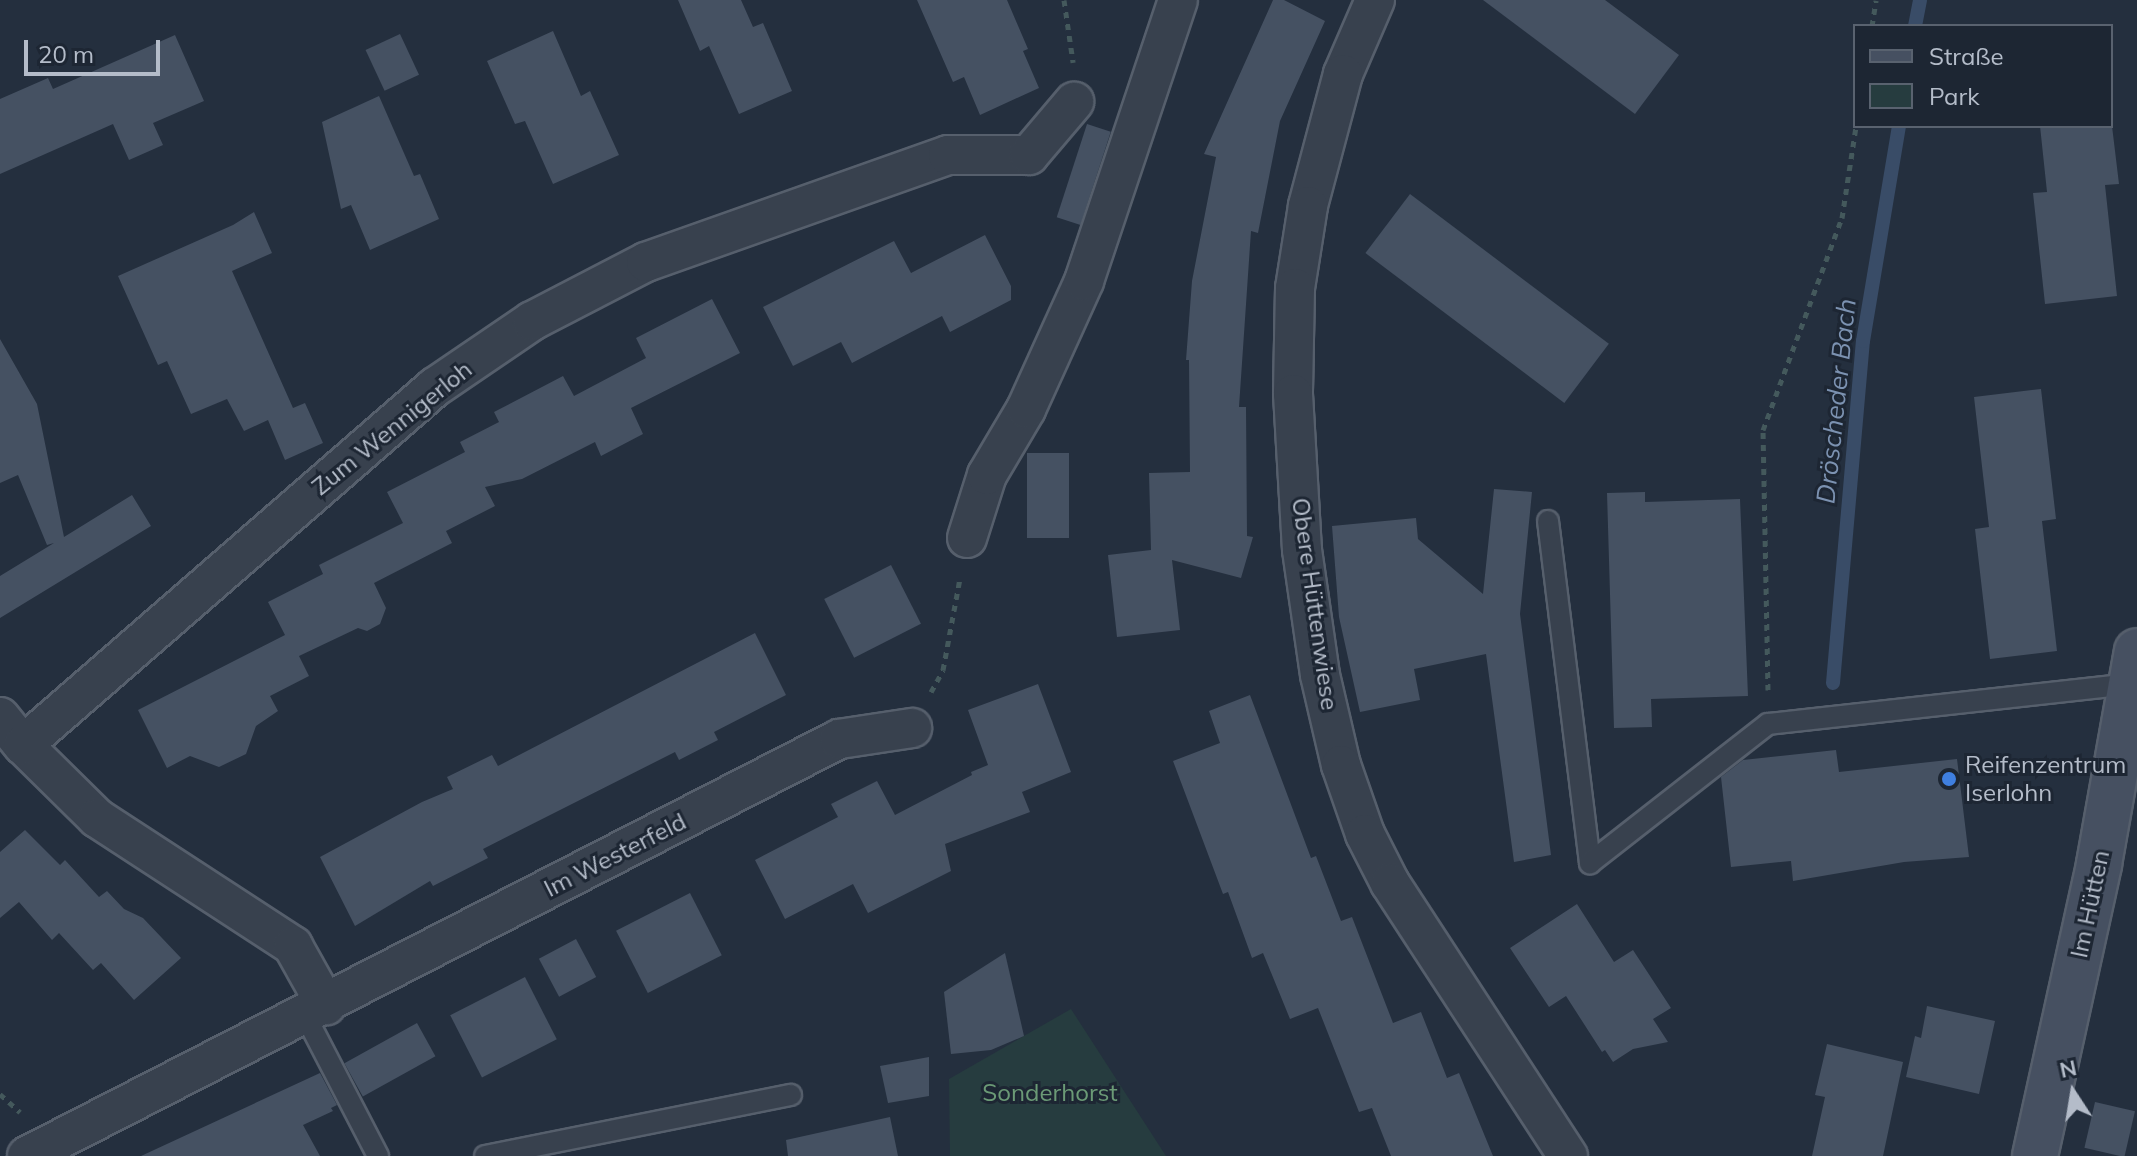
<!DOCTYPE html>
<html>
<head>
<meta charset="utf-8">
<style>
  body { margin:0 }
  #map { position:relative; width:2137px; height:1156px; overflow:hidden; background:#242f3e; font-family:Mulish,sans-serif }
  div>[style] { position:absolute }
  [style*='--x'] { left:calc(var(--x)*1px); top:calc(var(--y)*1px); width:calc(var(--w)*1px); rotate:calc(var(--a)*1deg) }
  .green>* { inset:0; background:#263c3f }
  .stream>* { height:14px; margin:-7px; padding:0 7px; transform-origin:7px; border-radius:7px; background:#394c67 }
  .building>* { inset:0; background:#455162; transform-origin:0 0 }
  .path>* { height:5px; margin-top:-2.5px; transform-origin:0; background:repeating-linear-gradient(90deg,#44595c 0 6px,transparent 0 12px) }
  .roads { filter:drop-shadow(2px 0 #565f6c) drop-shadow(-2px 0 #565f6c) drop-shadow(0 2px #565f6c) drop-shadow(0 -2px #565f6c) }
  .lane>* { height:20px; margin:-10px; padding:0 10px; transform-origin:10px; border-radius:10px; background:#38414e }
  .street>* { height:38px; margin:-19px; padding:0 19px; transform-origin:19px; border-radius:19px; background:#38414e }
  .secondary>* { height:44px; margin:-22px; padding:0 22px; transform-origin:22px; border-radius:22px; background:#465061 }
  .dots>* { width:22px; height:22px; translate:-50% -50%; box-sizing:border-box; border:4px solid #1d2633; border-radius:50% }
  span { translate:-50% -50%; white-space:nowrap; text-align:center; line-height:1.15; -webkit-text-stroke:6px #1d2633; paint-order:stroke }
  .street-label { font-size:24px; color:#b4bcc9 }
  .poi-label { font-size:24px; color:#b4bcc9 }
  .left { translate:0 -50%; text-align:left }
  .park-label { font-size:24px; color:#6b9a76 }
  .water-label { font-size:26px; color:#7c92b1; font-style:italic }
  .legend { position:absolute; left:1853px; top:24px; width:260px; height:104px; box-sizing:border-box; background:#1d2633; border:2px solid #59626f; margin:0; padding:10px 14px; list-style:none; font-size:24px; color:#b4bcc9 }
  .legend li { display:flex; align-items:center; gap:16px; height:40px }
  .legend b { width:40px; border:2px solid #59626f }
  .north { position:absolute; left:2033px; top:1052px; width:80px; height:80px; -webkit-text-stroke:6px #1d2633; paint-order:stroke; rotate:348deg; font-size:22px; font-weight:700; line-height:32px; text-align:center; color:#b4bcc9 }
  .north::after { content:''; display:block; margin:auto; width:28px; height:36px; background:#b4bcc9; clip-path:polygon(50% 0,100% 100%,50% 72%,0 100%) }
  .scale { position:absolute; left:24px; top:40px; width:136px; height:36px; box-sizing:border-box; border:4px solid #b4bcc9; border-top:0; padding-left:10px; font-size:24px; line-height:28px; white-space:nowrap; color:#b4bcc9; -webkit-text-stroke:6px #1d2633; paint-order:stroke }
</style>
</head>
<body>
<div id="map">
  <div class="green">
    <i style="clip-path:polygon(1071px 1009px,1166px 1156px,950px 1156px,949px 1079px)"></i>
  </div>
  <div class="stream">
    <i style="--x:1915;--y:26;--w:26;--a:-79"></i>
    <i style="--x:1833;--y:683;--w:343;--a:-85"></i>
    <i style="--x:1863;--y:341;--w:218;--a:-80.5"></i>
  </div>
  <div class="building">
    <i style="clip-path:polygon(678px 0,741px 0,753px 27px,763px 23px,792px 91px,739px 114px,709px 46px,700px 51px)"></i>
    <i style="clip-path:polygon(917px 0,1007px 0,1028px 49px,1023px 51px,1039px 88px,980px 115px,964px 77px,953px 82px)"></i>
    <i style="clip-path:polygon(1273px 0,1284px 0,1325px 21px,1280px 121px,1258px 233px,1251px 231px,1239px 407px,1246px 407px,1247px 536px,1253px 537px,1241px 578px,1172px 560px,1180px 630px,1117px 637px,1108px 555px,1151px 550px,1149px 473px,1190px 472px,1189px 360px,1186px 360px,1192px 281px,1216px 157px,1204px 154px)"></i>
    <i style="clip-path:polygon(1483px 0,1605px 0,1679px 55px,1635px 114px)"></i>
    <i style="clip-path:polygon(553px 31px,581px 96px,590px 91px,619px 155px,553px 184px,525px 121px,515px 124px,487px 61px)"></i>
    <i style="left:400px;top:34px;width:45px;height:38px;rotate:65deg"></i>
    <i style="clip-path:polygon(175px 35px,204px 101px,153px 123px,163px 145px,129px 160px,113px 124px,0 174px,0 99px,48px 78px,53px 89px)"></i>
    <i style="clip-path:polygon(379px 96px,414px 176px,420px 174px,439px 219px,370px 250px,351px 205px,341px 209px,322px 122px)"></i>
    <i style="left:1087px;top:124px;width:25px;height:98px;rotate:18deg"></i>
    <i style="clip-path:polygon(2040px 126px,2112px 126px,2119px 184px,2105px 185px,2117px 296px,2045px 304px,2033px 193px,2047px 192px)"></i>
    <i style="left:1410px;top:194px;width:249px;height:74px;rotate:37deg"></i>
    <i style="clip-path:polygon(254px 212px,272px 253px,232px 271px,293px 408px,305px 403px,323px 443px,285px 460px,268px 420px,244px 431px,227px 399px,191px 414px,167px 361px,158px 365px,118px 276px,233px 225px)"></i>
    <i style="clip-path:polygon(985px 235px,1011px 286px,1011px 300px,950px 332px,942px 316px,852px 363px,841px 342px,793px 366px,763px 307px,894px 241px,911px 273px)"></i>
    <i style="clip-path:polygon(712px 299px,740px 353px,631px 408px,643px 434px,601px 456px,595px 442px,522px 479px,485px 487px,495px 506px,446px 531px,452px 543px,374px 583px,386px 608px,380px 624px,367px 631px,358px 628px,299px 656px,309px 676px,270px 696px,278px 711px,256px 726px,246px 754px,219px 767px,190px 756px,167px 768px,138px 710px,285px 635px,268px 602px,323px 574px,319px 565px,403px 523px,387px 492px,465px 452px,460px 442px,499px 422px,494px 412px,563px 376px,574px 396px,646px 358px,636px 338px)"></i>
    <i style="clip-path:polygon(0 339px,37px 404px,64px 537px,132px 495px,151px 526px,0 618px,0 576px,54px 543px,47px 545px,18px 475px,0 483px)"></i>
    <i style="clip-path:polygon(2041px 389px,2056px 519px,2042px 521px,2057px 651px,1990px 659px,1975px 529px,1989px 527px,1974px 397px)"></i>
    <i style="left:1069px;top:453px;width:85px;height:42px;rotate:90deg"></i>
    <i style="clip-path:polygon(1494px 489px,1532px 492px,1520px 614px,1551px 855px,1514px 862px,1486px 654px,1414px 669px,1420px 700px,1360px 712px,1339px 617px,1332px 526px,1416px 518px,1418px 539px,1483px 594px)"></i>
    <i style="clip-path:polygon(1645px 492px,1645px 502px,1740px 499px,1748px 696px,1651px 699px,1652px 727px,1614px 728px,1607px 493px)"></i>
    <i style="left:891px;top:565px;width:66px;height:75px;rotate:63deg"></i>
    <i style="clip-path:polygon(755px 633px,786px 695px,714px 732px,718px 740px,679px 760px,675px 752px,483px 849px,488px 858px,433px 886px,430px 881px,355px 926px,320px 857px,422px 802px,453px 789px,447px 777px,492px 755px,498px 766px)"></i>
    <i style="clip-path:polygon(1038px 684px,1071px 772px,1022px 792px,1030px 812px,945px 844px,951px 871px,868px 913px,853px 884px,785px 919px,755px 860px,838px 817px,831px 804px,877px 781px,895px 815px,972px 775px,971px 772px,988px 765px,968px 710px)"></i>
    <i style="clip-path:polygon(1250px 695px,1311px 858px,1316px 856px,1341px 921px,1352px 917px,1393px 1023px,1421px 1012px,1447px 1078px,1459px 1073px,1493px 1156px,1391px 1156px,1372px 1108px,1359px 1112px,1318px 1008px,1290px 1019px,1263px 953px,1252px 958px,1228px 892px,1223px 894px,1173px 761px,1220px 743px,1209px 711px)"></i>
    <i style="clip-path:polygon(1836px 750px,1839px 772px,1957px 759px,1969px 857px,1904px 862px,1793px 881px,1791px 861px,1731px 867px,1721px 777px,1743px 760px)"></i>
    <i style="clip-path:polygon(25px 830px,60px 865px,65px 860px,99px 897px,107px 891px,124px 909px,143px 918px,181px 958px,134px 1000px,101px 963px,93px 970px,59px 933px,52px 940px,19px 902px,0 918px,0 852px)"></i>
    <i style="left:690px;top:893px;width:70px;height:83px;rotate:63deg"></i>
    <i style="clip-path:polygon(1577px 904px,1614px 962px,1633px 950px,1671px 1008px,1653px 1019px,1668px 1042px,1633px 1049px,1613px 1062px,1605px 1050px,1602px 1052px,1566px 996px,1549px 1007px,1510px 948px)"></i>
    <i style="left:576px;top:939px;width:43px;height:42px;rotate:62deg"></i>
    <i style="clip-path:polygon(1005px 953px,1024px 1036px,991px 1050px,951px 1054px,944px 992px)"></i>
    <i style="left:525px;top:977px;width:70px;height:84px;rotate:63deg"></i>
    <i style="clip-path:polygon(1927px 1006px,1995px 1021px,1979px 1094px,1906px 1077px,1915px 1036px,1921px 1038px)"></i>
    <i style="left:417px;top:1023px;width:38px;height:83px;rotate:61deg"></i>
    <i style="clip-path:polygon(1827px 1044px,1903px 1062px,1883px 1156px,1812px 1156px,1825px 1097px,1815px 1095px)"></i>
    <i style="clip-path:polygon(929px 1057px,929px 1096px,888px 1103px,880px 1066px)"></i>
    <i style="clip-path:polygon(320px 1073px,337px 1105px,331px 1108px,333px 1111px,303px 1125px,320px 1156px,141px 1156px)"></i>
    <i style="left:2095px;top:1102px;width:41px;height:47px;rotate:13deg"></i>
    <i style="clip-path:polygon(890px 1117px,898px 1156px,788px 1156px,786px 1140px)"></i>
  </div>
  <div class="path">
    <i style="--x:1064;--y:0;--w:63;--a:81.7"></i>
    <i style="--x:1872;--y:26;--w:26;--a:-81"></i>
    <i style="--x:1768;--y:690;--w:260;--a:-91.1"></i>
    <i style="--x:1763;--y:430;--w:226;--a:-69.6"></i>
    <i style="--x:1842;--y:218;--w:93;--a:-81.3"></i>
    <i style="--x:931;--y:692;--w:25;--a:-61"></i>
    <i style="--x:943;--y:670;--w:94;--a:-79.5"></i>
    <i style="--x:0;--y:1094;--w:27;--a:42"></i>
  </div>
  <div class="roads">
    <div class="lane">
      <i style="--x:1548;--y:521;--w:345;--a:83"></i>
      <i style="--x:1590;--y:863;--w:226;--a:-38"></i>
      <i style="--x:1768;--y:724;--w:367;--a:-6.3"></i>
      <i style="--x:305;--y:1015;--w:159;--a:62.6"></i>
      <i style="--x:485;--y:1156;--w:312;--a:-11.3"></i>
    </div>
    <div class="street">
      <i style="--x:1375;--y:0;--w:81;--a:113.4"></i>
      <i style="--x:1343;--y:74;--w:137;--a:104.9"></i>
      <i style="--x:1308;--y:206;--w:83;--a:99"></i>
      <i style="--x:1295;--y:288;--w:106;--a:91.1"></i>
      <i style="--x:1293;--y:394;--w:156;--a:86.7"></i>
      <i style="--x:1302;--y:550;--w:126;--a:81.8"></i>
      <i style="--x:1320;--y:675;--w:92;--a:76.9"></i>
      <i style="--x:1341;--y:765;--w:73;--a:70.8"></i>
      <i style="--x:1365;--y:834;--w:55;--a:63"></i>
      <i style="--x:1390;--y:883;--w:326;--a:56.9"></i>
      <i style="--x:967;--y:538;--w:66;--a:-72.4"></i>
      <i style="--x:987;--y:475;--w:77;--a:-59.4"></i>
      <i style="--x:1026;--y:409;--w:141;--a:-65.6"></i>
      <i style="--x:1084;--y:281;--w:296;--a:-71.5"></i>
      <i style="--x:0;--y:717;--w:36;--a:51"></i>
      <i style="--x:23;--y:745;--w:104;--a:44.6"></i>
      <i style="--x:97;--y:818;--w:234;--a:33.1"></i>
      <i style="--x:293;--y:946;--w:68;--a:60.8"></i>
      <i style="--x:23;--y:745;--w:546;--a:-40.99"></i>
      <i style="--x:435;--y:387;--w:117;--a:-34.2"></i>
      <i style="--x:532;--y:321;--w:128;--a:-27.4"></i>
      <i style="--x:646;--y:262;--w:320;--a:-19.5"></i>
      <i style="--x:948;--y:155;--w:81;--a:0"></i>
      <i style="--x:1029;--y:155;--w:70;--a:-49.7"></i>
      <i style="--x:27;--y:1156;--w:913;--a:-27.18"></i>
      <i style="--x:839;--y:739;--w:74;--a:-8.6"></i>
    </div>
    <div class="secondary">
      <i style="--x:2035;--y:1156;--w:299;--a:-77.6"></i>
      <i style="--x:2099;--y:864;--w:216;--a:-79.9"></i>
    </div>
  </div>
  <div class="dots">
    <i style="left:1949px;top:779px;background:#3f7fe0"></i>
  </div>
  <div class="street-label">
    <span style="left:392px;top:428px;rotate:-39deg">Zum Wennigerloh</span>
    <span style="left:1315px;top:604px;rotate:82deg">Obere Hüttenwiese</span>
    <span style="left:615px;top:855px;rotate:-27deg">Im Westerfeld</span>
    <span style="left:2090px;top:904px;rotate:-78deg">Im Hütten</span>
  </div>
  <div class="poi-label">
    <span class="left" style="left:1965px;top:779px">Reifenzentrum<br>Iserlohn</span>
  </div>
  <div class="park-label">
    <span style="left:1050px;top:1093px">Sonderhorst</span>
  </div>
  <div class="water-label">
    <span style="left:1836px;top:401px;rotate:-84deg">Dröscheder Bach</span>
  </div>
  <ul class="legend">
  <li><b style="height:10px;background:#465061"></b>Straße</li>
  <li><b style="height:22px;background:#263c3f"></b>Park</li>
  </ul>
  <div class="north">N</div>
  <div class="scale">20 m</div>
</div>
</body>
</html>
